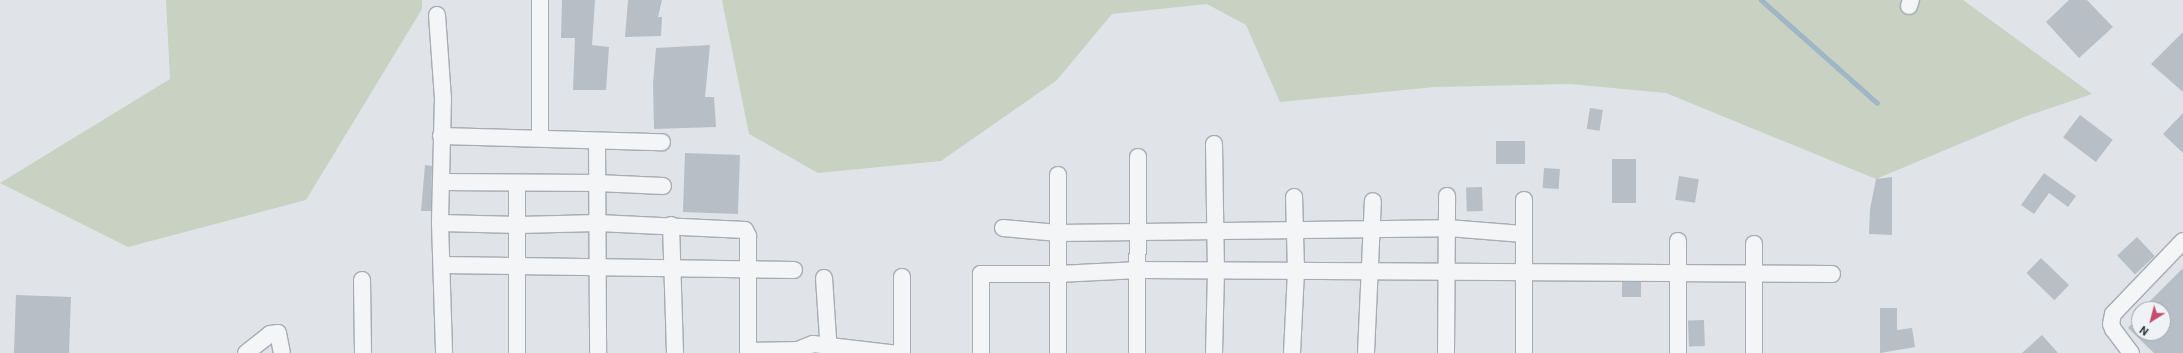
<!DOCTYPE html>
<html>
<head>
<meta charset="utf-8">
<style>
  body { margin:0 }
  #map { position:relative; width:2183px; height:353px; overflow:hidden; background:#e0e4e8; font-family:Roboto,sans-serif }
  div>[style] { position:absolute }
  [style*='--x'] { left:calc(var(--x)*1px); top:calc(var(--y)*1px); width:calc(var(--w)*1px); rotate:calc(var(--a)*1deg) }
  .green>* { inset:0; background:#c8d1c2 }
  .stream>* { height:5px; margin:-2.5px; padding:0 2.5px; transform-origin:2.5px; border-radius:2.5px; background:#9eb6c6 }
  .building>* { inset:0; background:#b8bec5; transform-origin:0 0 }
  .roads { filter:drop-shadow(1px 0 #a6acb2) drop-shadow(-1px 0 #a6acb2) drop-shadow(0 1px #a6acb2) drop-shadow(0 -1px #a6acb2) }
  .street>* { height:16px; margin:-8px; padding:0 8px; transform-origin:8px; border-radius:8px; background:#f3f5f7 }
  span { translate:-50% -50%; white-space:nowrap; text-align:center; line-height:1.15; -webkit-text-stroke:3px #f0f3f6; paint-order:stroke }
  .north { position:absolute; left:2131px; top:301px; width:40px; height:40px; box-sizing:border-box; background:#f0f3f6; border:1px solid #a1a7ac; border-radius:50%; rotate:216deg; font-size:11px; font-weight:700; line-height:16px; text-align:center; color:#2a343e }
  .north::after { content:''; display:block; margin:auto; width:14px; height:18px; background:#c54e6f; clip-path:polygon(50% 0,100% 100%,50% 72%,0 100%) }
</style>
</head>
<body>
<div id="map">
  <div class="green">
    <i style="clip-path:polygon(166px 0,422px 0,422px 9px,306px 200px,128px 247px,0 183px,170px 79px)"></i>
    <i style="clip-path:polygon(722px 0,1963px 0,2092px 94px,2024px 117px,1876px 179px,1666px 93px,1570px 84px,1435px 87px,1280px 102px,1246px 25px,1207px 4px,1112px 14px,1057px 80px,941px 161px,818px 173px,749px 134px)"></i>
  </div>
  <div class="stream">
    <i style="--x:1761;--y:0;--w:155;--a:41.6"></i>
  </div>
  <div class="building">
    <i style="clip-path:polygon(562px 0,595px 0,592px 45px,609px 47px,606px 90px,573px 90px,575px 38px,561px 38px)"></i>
    <i style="clip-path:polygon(628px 0,662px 0,658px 17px,662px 17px,661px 36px,625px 37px)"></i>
    <i style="clip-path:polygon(2069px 0,2087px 0,2113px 27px,2079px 58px,2046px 22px)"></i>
    <i style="clip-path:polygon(2183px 32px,2183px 92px,2151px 64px)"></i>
    <i style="clip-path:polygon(710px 45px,705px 97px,714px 97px,716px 127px,654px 129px,653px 84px,656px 48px)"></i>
    <i style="left:1590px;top:108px;width:13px;height:21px;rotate:9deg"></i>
    <i style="clip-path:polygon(2183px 113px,2183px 153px,2163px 134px)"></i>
    <i style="left:2080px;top:115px;width:41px;height:28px;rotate:37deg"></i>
    <i style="left:1525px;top:141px;width:23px;height:29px;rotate:90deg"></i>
    <i style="left:685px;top:153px;width:55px;height:59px;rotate:2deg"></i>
    <i style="left:1612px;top:159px;width:24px;height:44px"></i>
    <i style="clip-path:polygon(425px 165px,432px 166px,431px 211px,421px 211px)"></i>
    <i style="left:1544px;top:168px;width:16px;height:20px;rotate:4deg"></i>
    <i style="clip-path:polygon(2044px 173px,2076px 196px,2068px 207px,2049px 193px,2034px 214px,2021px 205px)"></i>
    <i style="left:1679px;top:176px;width:20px;height:24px;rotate:9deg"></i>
    <i style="clip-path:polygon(1892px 177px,1892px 235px,1869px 234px,1870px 209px,1876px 179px)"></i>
    <i style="left:1482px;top:187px;width:24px;height:16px;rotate:88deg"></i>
    <i style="left:2137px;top:237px;width:26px;height:27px;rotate:47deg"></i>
    <i style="left:2041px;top:258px;width:39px;height:21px;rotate:44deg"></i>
    <i style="clip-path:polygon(2183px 268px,2183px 353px,2154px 353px,2128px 328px,2139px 316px,2139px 333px,2163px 333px,2163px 309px,2146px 309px,2151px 304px,2149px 302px)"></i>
    <i style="left:1622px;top:282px;width:19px;height:15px"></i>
    <i style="left:16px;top:295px;width:55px;height:58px;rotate:2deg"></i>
    <i style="clip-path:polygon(1880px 308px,1897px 308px,1897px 330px,1912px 328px,1915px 347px,1880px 353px)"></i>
    <i style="left:1704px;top:320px;width:26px;height:16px;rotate:88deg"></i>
    <i style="clip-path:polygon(2042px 335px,2058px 353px,2022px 353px)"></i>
  </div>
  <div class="roads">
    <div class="street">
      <i style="--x:540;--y:0;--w:137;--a:90"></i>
      <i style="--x:1909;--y:6;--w:6;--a:-72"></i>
      <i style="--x:437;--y:15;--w:83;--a:85.9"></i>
      <i style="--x:443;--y:98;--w:125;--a:91.4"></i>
      <i style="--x:440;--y:223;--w:130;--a:88.2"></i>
      <i style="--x:441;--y:136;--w:221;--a:1.6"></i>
      <i style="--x:597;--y:141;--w:212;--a:89.7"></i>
      <i style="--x:1058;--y:175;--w:178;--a:90"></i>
      <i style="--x:441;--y:182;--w:156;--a:0.4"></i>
      <i style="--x:597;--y:183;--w:66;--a:2.6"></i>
      <i style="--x:517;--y:184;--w:169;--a:90"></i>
      <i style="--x:1524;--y:200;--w:153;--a:90"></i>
      <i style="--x:440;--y:223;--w:79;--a:1.5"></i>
      <i style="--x:519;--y:225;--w:79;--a:-1.5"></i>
      <i style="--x:598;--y:223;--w:147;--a:2.7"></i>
      <i style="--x:745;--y:230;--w:7;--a:63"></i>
      <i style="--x:748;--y:236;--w:117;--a:90"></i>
      <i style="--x:671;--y:225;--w:128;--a:88.2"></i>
      <i style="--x:1003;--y:228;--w:55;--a:5.2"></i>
      <i style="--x:1058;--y:233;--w:389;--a:-0.7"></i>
      <i style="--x:1447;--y:228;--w:76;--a:4.5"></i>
      <i style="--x:1754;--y:244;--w:109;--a:90"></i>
      <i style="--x:443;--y:265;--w:351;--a:0.8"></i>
      <i style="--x:824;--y:278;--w:75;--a:86.2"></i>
      <i style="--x:362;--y:280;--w:73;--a:89.2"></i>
      <i style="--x:749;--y:351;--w:49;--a:-1.2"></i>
      <i style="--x:798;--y:350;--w:16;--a:-22"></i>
      <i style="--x:813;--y:344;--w:79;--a:6.6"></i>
      <i style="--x:246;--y:353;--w:31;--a:-38"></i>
      <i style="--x:270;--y:334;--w:8;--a:-7"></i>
      <i style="--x:278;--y:333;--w:20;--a:79"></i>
      <i style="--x:902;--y:353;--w:76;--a:-90"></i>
      <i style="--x:981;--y:353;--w:79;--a:-90"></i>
      <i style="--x:981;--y:274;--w:77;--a:0"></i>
      <i style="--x:1058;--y:274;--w:81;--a:-2.8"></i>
      <i style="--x:1139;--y:270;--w:693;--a:0.33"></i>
      <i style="--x:1137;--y:353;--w:196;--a:-89.7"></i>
      <i style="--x:1214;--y:353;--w:81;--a:-88.6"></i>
      <i style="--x:1216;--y:272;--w:128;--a:-90.9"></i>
      <i style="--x:1292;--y:353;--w:82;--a:-87.2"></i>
      <i style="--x:1296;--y:271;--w:74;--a:-91.5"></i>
      <i style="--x:1366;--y:353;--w:152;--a:-87.4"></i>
      <i style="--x:1446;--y:353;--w:157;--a:-89.6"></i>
      <i style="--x:1678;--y:353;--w:112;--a:-90"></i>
      <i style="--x:2131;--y:353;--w:30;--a:-127"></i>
      <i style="--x:2113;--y:329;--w:5;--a:-112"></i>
      <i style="--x:2111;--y:324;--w:10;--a:-79"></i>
      <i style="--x:2113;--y:314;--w:101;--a:-46.2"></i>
    </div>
  </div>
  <div class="north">N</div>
</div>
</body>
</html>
